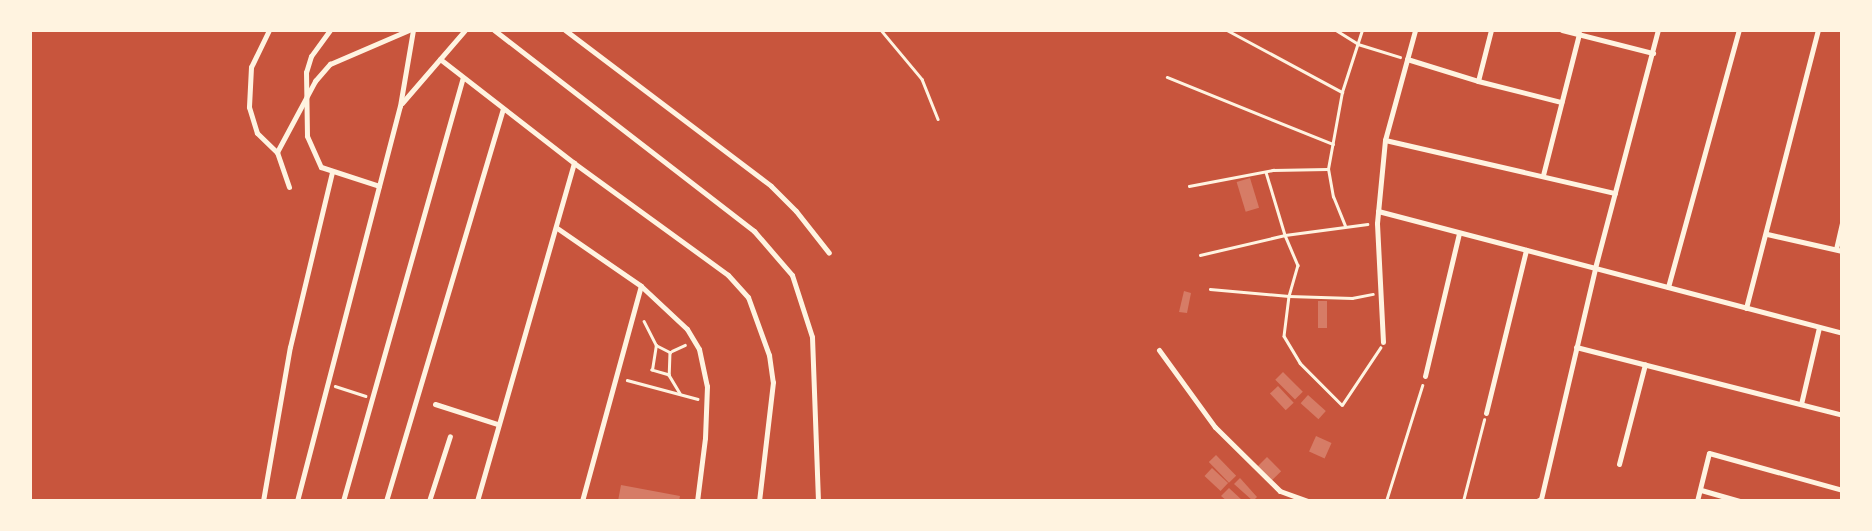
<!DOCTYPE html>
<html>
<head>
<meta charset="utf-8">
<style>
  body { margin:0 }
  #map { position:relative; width:1872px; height:531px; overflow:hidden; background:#c8553d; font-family:"Nunito Sans",sans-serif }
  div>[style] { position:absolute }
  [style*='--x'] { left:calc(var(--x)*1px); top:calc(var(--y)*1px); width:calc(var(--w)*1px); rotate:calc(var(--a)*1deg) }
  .building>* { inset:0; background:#d67c66; transform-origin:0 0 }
  .path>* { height:2.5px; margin:-1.25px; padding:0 1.25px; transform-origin:1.25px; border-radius:1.25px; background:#fff3e0 }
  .service>* { height:2.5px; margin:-1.25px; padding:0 1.25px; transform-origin:1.25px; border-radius:1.25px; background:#fff3e0 }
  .minor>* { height:5px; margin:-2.5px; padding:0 2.5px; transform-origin:2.5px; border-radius:2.5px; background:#fff3e0 }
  span { translate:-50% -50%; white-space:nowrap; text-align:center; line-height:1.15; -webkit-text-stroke:5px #fff3e0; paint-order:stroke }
  .frame { position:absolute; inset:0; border:32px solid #fff3e0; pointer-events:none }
</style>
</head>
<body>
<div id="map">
  <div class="building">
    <i style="left:1250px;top:178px;width:31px;height:14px;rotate:73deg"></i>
    <i style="clip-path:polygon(1184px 291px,1191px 293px,1187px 313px,1179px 312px)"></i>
    <i style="left:1318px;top:301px;width:9px;height:27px"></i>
    <i style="left:1283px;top:372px;width:28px;height:11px;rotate:45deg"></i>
    <i style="left:1278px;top:386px;width:23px;height:11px;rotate:47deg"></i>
    <i style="left:1308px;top:395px;width:24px;height:11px;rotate:42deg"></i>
    <i style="left:1316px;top:436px;width:17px;height:17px;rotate:24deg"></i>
    <i style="left:1216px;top:455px;width:29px;height:10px;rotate:46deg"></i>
    <i style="left:1267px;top:457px;width:20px;height:13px;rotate:45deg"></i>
    <i style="left:1212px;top:468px;width:22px;height:11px;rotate:43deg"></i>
    <i style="clip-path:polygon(1240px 478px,1257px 497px,1253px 501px,1234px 484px)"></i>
    <i style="clip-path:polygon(621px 485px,680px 496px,679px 501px,618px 501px)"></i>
    <i style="clip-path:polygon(1229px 488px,1243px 501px,1227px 501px,1221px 496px)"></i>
  </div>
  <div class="path">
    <i style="--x:1227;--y:30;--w:131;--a:28.3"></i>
    <i style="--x:1336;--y:30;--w:26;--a:32"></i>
    <i style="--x:1358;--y:44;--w:44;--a:17.2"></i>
    <i style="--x:1167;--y:77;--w:179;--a:22"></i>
    <i style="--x:1266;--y:172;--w:66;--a:73.2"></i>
    <i style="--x:1285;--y:235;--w:33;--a:67"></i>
    <i style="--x:1298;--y:265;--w:32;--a:106"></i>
    <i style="--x:1289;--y:296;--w:40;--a:97.1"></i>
    <i style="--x:1284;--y:336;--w:31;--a:59"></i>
    <i style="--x:1300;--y:363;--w:59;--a:45"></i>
    <i style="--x:1342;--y:405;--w:69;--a:-56.3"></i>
    <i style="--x:1189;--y:186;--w:86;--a:-10.8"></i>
    <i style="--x:1273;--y:170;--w:54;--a:-1.1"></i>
    <i style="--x:1345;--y:226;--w:31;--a:-112"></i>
    <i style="--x:1333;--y:197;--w:28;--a:-100"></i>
    <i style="--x:1328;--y:169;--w:78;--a:-79.7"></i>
    <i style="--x:1342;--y:92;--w:65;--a:-72.1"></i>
    <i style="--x:1200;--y:255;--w:87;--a:-13.2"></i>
    <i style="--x:1285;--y:235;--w:83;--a:-7.6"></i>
    <i style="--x:1210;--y:289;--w:79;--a:5.1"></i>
    <i style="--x:1289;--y:296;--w:63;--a:1.8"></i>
    <i style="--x:1352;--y:298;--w:21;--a:-11"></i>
    <i style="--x:644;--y:321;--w:27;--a:63"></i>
    <i style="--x:656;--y:345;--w:16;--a:27"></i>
    <i style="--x:670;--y:352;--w:23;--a:92"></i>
    <i style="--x:669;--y:375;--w:18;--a:-164"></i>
    <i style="--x:652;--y:370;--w:25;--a:-81"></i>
    <i style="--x:672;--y:351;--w:14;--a:-25"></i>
    <i style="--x:669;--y:375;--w:21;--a:59"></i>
    <i style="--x:627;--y:380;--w:73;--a:15"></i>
    <i style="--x:335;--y:386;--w:32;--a:18"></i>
    <i style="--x:1386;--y:501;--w:121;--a:-72.6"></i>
    <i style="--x:1463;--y:501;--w:84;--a:-75.5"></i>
  </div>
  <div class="service">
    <i style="--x:881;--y:30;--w:64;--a:50.1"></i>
    <i style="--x:922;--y:79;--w:43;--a:68.2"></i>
  </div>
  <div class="minor">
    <i style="--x:269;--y:30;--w:41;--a:115.9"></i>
    <i style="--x:251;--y:67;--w:40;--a:92.9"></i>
    <i style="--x:249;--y:107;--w:27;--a:73"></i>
    <i style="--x:257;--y:133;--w:28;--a:44"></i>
    <i style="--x:330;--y:30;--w:32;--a:126"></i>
    <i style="--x:311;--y:56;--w:17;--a:107"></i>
    <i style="--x:306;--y:72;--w:64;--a:89.1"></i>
    <i style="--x:307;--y:136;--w:34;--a:66"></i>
    <i style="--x:321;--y:167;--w:61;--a:18.1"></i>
    <i style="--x:494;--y:30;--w:329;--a:37.7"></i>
    <i style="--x:754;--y:231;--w:58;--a:49.2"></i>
    <i style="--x:792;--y:275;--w:65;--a:72.1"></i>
    <i style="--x:812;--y:337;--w:164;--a:87.9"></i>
    <i style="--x:565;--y:30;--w:258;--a:37.1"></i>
    <i style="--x:771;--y:186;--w:35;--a:45"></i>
    <i style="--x:796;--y:211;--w:53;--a:51.8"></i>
    <i style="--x:1562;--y:30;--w:94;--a:14.2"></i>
    <i style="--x:440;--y:59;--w:170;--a:37.8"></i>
    <i style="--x:574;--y:163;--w:190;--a:36"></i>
    <i style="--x:728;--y:275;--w:30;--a:48"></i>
    <i style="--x:748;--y:297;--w:62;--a:70.1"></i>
    <i style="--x:769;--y:355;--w:27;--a:82"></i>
    <i style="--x:773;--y:382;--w:120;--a:96.7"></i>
    <i style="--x:1407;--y:59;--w:74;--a:17.2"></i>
    <i style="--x:1478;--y:81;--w:86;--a:14.2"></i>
    <i style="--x:1478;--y:81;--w:53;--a:-75.7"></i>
    <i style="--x:402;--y:103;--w:96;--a:-49.2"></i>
    <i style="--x:1385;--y:140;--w:236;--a:13"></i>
    <i style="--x:1543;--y:175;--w:146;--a:-75.7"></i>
    <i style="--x:289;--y:187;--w:37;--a:-109"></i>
    <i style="--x:277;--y:152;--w:81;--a:-61.8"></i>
    <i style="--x:315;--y:81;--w:23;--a:-49"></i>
    <i style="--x:330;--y:64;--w:86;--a:-23.3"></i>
    <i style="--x:1378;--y:211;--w:480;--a:14.7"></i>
    <i style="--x:557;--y:228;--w:102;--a:34.6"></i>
    <i style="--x:641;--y:286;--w:63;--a:43.1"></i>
    <i style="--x:687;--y:329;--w:23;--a:59"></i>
    <i style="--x:699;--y:349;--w:38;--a:78"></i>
    <i style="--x:707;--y:386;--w:52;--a:92.2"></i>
    <i style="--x:705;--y:438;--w:64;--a:97.2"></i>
    <i style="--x:1767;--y:234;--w:77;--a:12.8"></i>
    <i style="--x:1836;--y:249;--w:26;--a:-77"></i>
    <i style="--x:1668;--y:287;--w:267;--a:-74.6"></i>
    <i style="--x:1746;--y:308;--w:287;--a:-75.5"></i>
    <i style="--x:1383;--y:342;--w:119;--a:-92.9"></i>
    <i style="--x:1377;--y:223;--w:83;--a:-84.5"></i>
    <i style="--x:1385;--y:140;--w:114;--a:-74.7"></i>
    <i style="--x:1576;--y:347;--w:275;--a:14.3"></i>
    <i style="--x:1159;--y:350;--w:95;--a:54"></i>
    <i style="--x:1215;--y:427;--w:91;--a:44.6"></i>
    <i style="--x:1280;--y:491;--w:29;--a:20"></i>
    <i style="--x:1425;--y:376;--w:147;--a:-76.6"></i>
    <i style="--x:435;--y:404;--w:65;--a:17.9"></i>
    <i style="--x:1801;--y:404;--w:79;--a:-76.8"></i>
    <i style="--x:1486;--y:413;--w:168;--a:-76.2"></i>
    <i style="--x:1619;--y:464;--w:103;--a:-75.4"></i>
    <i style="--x:1701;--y:490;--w:40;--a:16"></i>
    <i style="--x:263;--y:501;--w:156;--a:-80.1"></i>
    <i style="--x:290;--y:347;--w:180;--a:-76.5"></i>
    <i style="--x:297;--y:501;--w:408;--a:-75.4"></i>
    <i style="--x:400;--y:106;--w:77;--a:-80.3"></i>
    <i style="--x:343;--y:501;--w:440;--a:-74.2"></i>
    <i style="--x:386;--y:501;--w:409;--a:-73.4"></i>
    <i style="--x:429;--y:501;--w:68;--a:-72.1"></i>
    <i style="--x:477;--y:501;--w:352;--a:-74"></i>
    <i style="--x:582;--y:501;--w:223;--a:-74.7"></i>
    <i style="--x:1537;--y:501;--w:4;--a:-27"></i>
    <i style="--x:1541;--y:499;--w:237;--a:-76.8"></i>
    <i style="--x:1595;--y:268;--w:246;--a:-75.2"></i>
    <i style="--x:1697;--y:501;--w:49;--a:-76"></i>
    <i style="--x:1709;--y:453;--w:138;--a:15.5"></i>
  </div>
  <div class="frame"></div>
</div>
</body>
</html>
